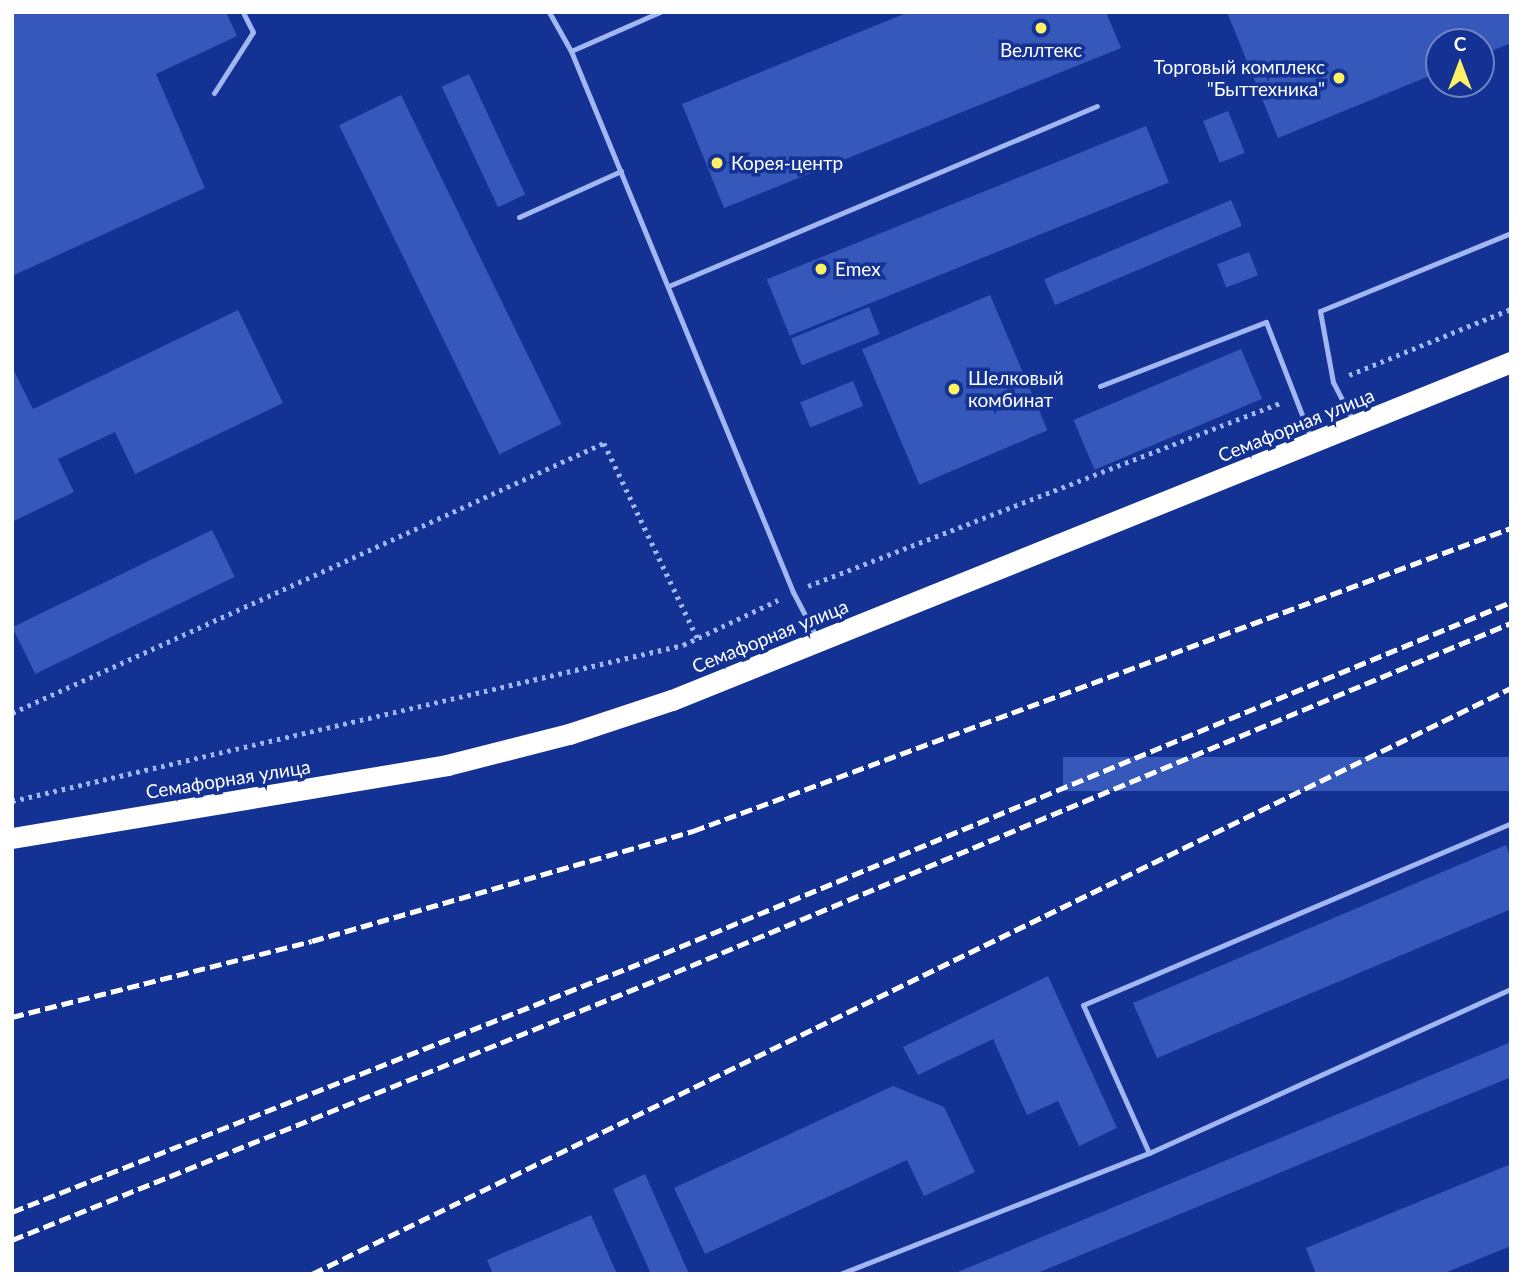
<!DOCTYPE html>
<html>
<head>
<meta charset="utf-8">
<style>
  body { margin:0 }
  #map { position:relative; width:1523px; height:1286px; overflow:hidden; background:#133294; font-family:Lato,sans-serif }
  div>[style] { position:absolute }
  [style*='--x'] { left:calc(var(--x)*1px); top:calc(var(--y)*1px); width:calc(var(--w)*1px); rotate:calc(var(--a)*1deg) }
  .building>* { inset:0; background:#3758bb; transform-origin:0 0 }
  .path>* { height:4.5px; margin-top:-2.25px; transform-origin:0; background:repeating-linear-gradient(90deg,#a2b7f2 0 3.5px,transparent 0 8.5px) }
  .lane>* { height:5px; margin:-2.5px; padding:0 2.5px; transform-origin:2.5px; border-radius:2.5px; background:#a2b7f2 }
  .highway>* { height:21px; margin:-10.5px; padding:0 10.5px; transform-origin:10.5px; border-radius:10.5px; background:#fff }
  .rail>* { height:5px; margin-top:-2.5px; transform-origin:0; background:repeating-linear-gradient(90deg,#fff 0 12px,transparent 0 17px) }
  .dots>* { width:19px; height:19px; translate:-50% -50%; box-sizing:border-box; border:4px solid #133294; border-radius:50% }
  span { translate:-50% -50%; white-space:nowrap; text-align:center; line-height:1.15; -webkit-text-stroke:7px #133294; paint-order:stroke }
  .poi-label { font-size:19px; color:#fff }
  .right { translate:-100% -50%; text-align:right }
  .left { translate:0 -50%; text-align:left }
  .street-label { font-size:19px; color:#fff }
  .frame { position:absolute; inset:0; border:14px solid #fff; pointer-events:none }
  .north { position:absolute; left:1425px; top:28px; width:70px; height:70px; box-sizing:border-box; background:#133294; border:2px solid #7184bf; border-radius:50%; rotate:0deg; font-size:19px; font-weight:700; line-height:28px; text-align:center; color:#fff }
  .north::after { content:''; display:block; margin:auto; width:24px; height:32px; background:#fff064; clip-path:polygon(50% 0,100% 100%,50% 72%,0 100%) }
</style>
</head>
<body>
<div id="map">
  <div class="building">
    <i style="clip-path:polygon(12px 12px,226px 12px,237px 36px,156px 74px,205px 188px,12px 276px)"></i>
    <i style="clip-path:polygon(909px 12px,1106px 12px,1121px 48px,724px 208px,682px 104px)"></i>
    <i style="clip-path:polygon(1227px 12px,1511px 12px,1511px 43px,1481px 55px,1481px 42px,1439px 42px,1439px 72px,1278px 138px)"></i>
    <i style="left:469px;top:74px;width:133px;height:30px;rotate:65deg"></i>
    <i style="left:401px;top:95px;width:366px;height:69px;rotate:64deg"></i>
    <i style="left:1228px;top:111px;width:45px;height:27px;rotate:68deg"></i>
    <i style="left:1146px;top:126px;width:61px;height:409px;rotate:68deg"></i>
    <i style="left:1231px;top:200px;width:28px;height:203px;rotate:67deg"></i>
    <i style="left:1249px;top:252px;width:25px;height:34px;rotate:69deg"></i>
    <i style="left:990px;top:295px;width:147px;height:139px;rotate:67deg"></i>
    <i style="left:869px;top:307px;width:29px;height:84px;rotate:68deg"></i>
    <i style="clip-path:polygon(238px 310px,283px 403px,135px 474px,115px 432px,58px 459px,74px 492px,12px 522px,12px 367px,33px 409px)"></i>
    <i style="left:1241px;top:349px;width:54px;height:182px;rotate:67deg"></i>
    <i style="left:853px;top:381px;width:27px;height:57px;rotate:68deg"></i>
    <i style="left:212px;top:530px;width:52px;height:222px;rotate:64deg"></i>
    <i style="left:1511px;top:757px;width:34px;height:448px;rotate:90deg"></i>
    <i style="clip-path:polygon(1506px 845px,1511px 858px,1511px 909px,1157px 1058px,1133px 1003px)"></i>
    <i style="clip-path:polygon(1048px 976px,1117px 1128px,1079px 1146px,1058px 1101px,1027px 1115px,993px 1039px,918px 1075px,903px 1047px)"></i>
    <i style="clip-path:polygon(1511px 1042px,1511px 1077px,1035px 1274px,953px 1274px)"></i>
    <i style="clip-path:polygon(893px 1086px,944px 1107px,975px 1172px,924px 1196px,907px 1160px,705px 1254px,674px 1188px)"></i>
    <i style="clip-path:polygon(1511px 1164px,1511px 1246px,1442px 1274px,1316px 1274px,1306px 1248px)"></i>
    <i style="clip-path:polygon(645px 1174px,689px 1274px,651px 1274px,613px 1189px)"></i>
    <i style="clip-path:polygon(591px 1215px,617px 1274px,493px 1274px,487px 1260px)"></i>
  </div>
  <div class="path">
    <i style="--x:1349;--y:375;--w:175;--a:-22.2"></i>
    <i style="--x:808;--y:586;--w:506;--a:-21.19"></i>
    <i style="--x:12;--y:713;--w:651;--a:-24.52"></i>
    <i style="--x:604;--y:443;--w:217;--a:64.4"></i>
    <i style="--x:12;--y:801;--w:689;--a:-13.09"></i>
    <i style="--x:683;--y:645;--w:105;--a:-25.3"></i>
  </div>
  <div class="lane">
    <i style="--x:549;--y:12;--w:45;--a:60.6"></i>
    <i style="--x:571;--y:51;--w:97;--a:-23.7"></i>
    <i style="--x:571;--y:51;--w:585;--a:67.69"></i>
    <i style="--x:793;--y:592;--w:50;--a:62.4"></i>
    <i style="--x:214;--y:93;--w:72;--a:-57.4"></i>
    <i style="--x:253;--y:32;--w:22;--a:-117"></i>
    <i style="--x:519;--y:217;--w:112;--a:-24.3"></i>
    <i style="--x:671;--y:285;--w:462;--a:-22.8"></i>
    <i style="--x:1100;--y:386;--w:178;--a:-21.1"></i>
    <i style="--x:1266;--y:322;--w:124;--a:68.8"></i>
    <i style="--x:1353;--y:421;--w:44;--a:-117.1"></i>
    <i style="--x:1333;--y:382;--w:72;--a:-100.4"></i>
    <i style="--x:1320;--y:311;--w:206;--a:-22.2"></i>
    <i style="--x:1149;--y:1153;--w:162;--a:-114"></i>
    <i style="--x:1083;--y:1005;--w:465;--a:-23"></i>
    <i style="--x:840;--y:1274;--w:332;--a:-21.4"></i>
    <i style="--x:1149;--y:1153;--w:397;--a:-24.4"></i>
  </div>
  <div class="highway">
    <i style="--x:12;--y:838;--w:441;--a:-9.5"></i>
    <i style="--x:447;--y:765;--w:126;--a:-14.3"></i>
    <i style="--x:569;--y:734;--w:108;--a:-18.3"></i>
    <i style="--x:672;--y:700;--w:905;--a:-21.94"></i>
  </div>
  <div class="rail">
    <i style="--x:12;--y:1017;--w:309;--a:-14.2"></i>
    <i style="--x:312;--y:941;--w:397;--a:-16.1"></i>
    <i style="--x:693;--y:831;--w:872;--a:-20.33"></i>
    <i style="--x:12;--y:1212;--w:684;--a:-21.61"></i>
    <i style="--x:648;--y:960;--w:934;--a:-22.53"></i>
    <i style="--x:12;--y:1240;--w:698;--a:-21.97"></i>
    <i style="--x:659;--y:979;--w:923;--a:-22.68"></i>
    <i style="--x:312;--y:1274;--w:1335;--a:-26.05"></i>
  </div>
  <div class="dots">
    <i style="left:1041px;top:28px;background:#fff064"></i>
    <i style="left:1339px;top:78px;background:#fff064"></i>
    <i style="left:717px;top:163px;background:#fff064"></i>
    <i style="left:821px;top:269px;background:#fff064"></i>
    <i style="left:954px;top:389px;background:#fff064"></i>
  </div>
  <div class="poi-label">
    <span style="left:1041px;top:50px">Веллтекс</span>
    <span class="right" style="left:1325px;top:78px">Торговый комплекс<br>"Быттехника"</span>
    <span class="left" style="left:731px;top:163px">Корея-центр</span>
    <span class="left" style="left:835px;top:269px">Emex</span>
    <span class="left" style="left:968px;top:389px">Шелковый<br>комбинат</span>
  </div>
  <div class="street-label">
    <span style="left:1296px;top:425px;rotate:-22deg">Семафорная улица</span>
    <span style="left:770px;top:636px;rotate:-22deg">Семафорная улица</span>
    <span style="left:228px;top:779px;rotate:-9deg">Семафорная улица</span>
  </div>
  <div class="frame"></div>
  <div class="north">С</div>
</div>
</body>
</html>
